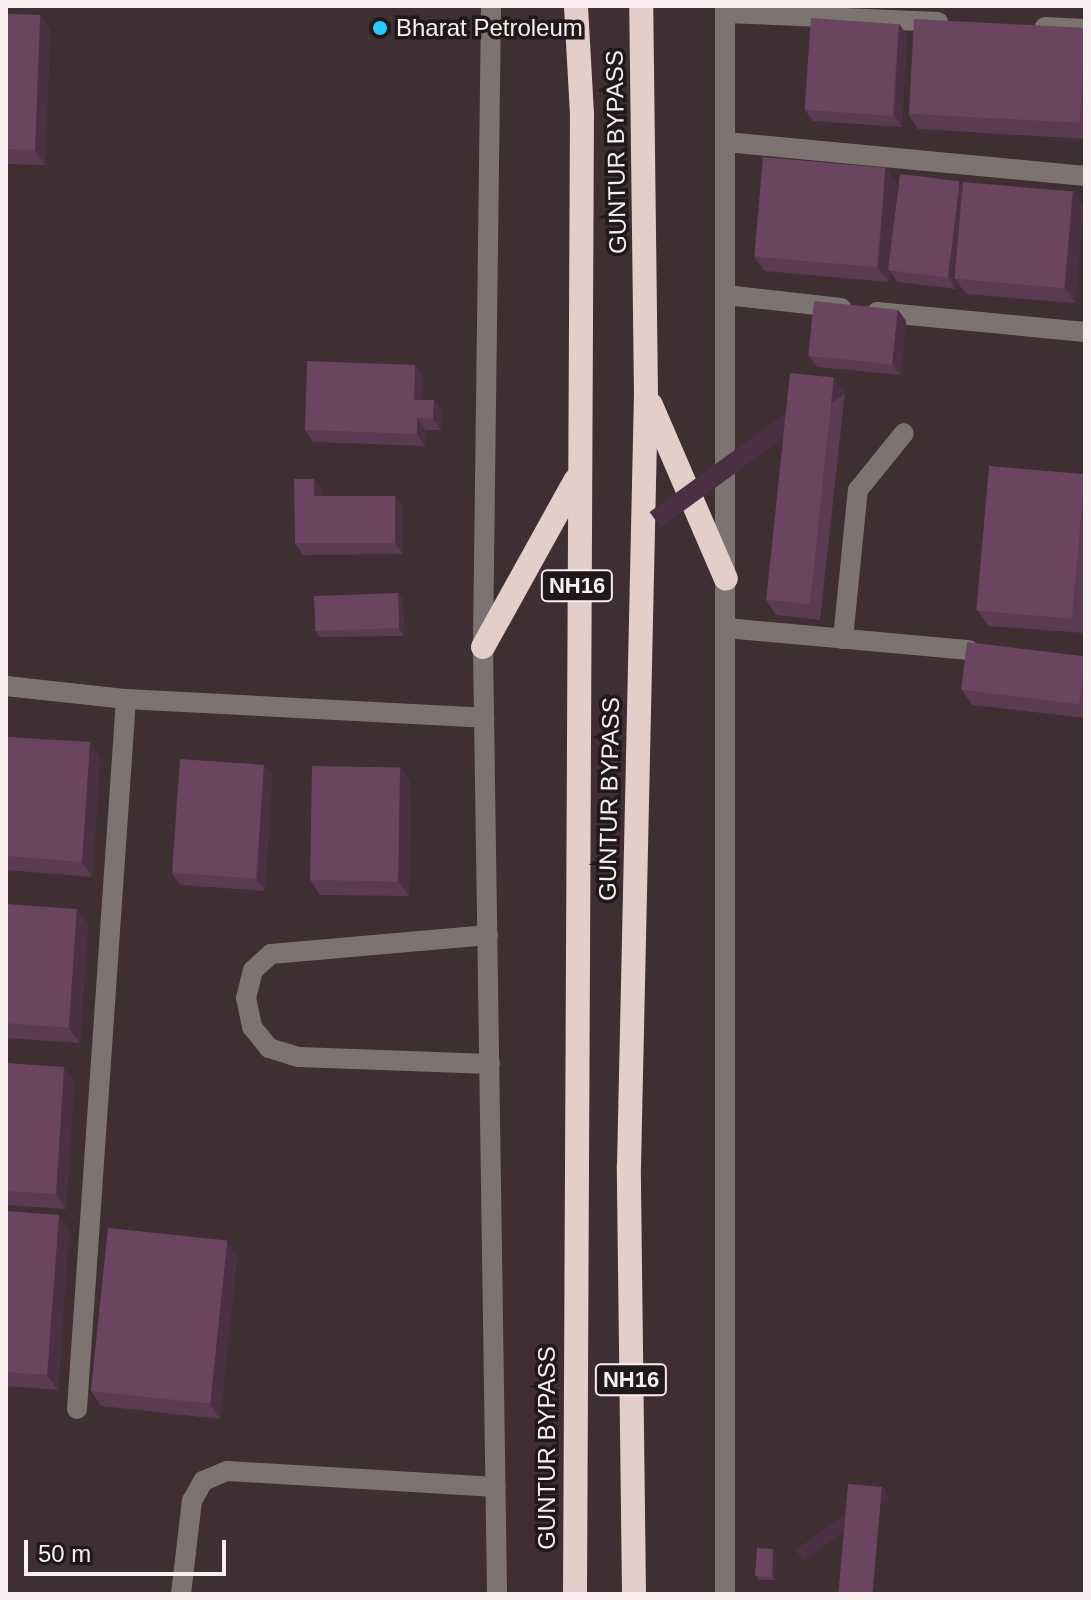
<!DOCTYPE html>
<html>
<head>
<meta charset="utf-8">
<style>
  body { margin:0 }
  #map { position:relative; width:1091px; height:1600px; overflow:hidden; background:#3f2e32; font-family:Arial,sans-serif }
  div>[style] { position:absolute }
  [style*='--x'] { left:calc(var(--x)*1px); top:calc(var(--y)*1px); width:calc(var(--w)*1px); rotate:calc(var(--a)*1deg) }
  .minor>* { height:20px; margin:-10px; padding:0 10px; transform-origin:10px; border-radius:10px; background:#7d7472 }
  .highway>* { height:24px; margin:-12px; padding:0 12px; transform-origin:12px; border-radius:12px; background:#e3cec9 }
  .wall>* { inset:0; background:#5a3b52 }
  .shaded-wall>* { inset:0; background:#4a3042; transform-origin:0 0 }
  .building>* { inset:0; background:#69455f; transform-origin:0 0 }
  .dots>* { width:22px; height:22px; translate:-50% -50%; box-sizing:border-box; border:4px solid #20191a; border-radius:50% }
  span { translate:-50% -50%; white-space:nowrap; text-align:center; line-height:1.15; -webkit-text-stroke:7px #20191a; paint-order:stroke }
  .shield-label span { padding:2px 6px; background:#20191a; border:2px solid; border-radius:6px; -webkit-text-stroke-width:0 }
  .shield-label { font-size:22px; color:#f9eef0; font-weight:700 }
  .poi-label { font-size:24px; color:#f9eef0 }
  .left { translate:0 -50%; text-align:left }
  .street-label { font-size:24px; color:#f9eef0 }
  .frame { position:absolute; inset:0; border:8px solid #f9eef0; pointer-events:none }
  .scale { position:absolute; left:24px; top:1540px; width:202px; height:36px; box-sizing:border-box; border:4px solid #f9eef0; border-top:0; padding-left:10px; font-size:24px; line-height:28px; white-space:nowrap; color:#f9eef0; -webkit-text-stroke:6px #20191a; paint-order:stroke }
</style>
</head>
<body>
<div id="map">
  <div class="minor">
    <i style="--x:491;--y:6;--w:641;--a:90.72"></i>
    <i style="--x:483;--y:647;--w:947;--a:89.15"></i>
    <i style="--x:726;--y:13;--w:212;--a:2.4"></i>
    <i style="--x:1045;--y:27;--w:40;--a:2.9"></i>
    <i style="--x:726;--y:142;--w:361;--a:5.4"></i>
    <i style="--x:726;--y:295;--w:116;--a:6.4"></i>
    <i style="--x:877;--y:312;--w:209;--a:5.5"></i>
    <i style="--x:726;--y:628;--w:244;--a:5.2"></i>
    <i style="--x:843;--y:639;--w:150;--a:-84.3"></i>
    <i style="--x:858;--y:490;--w:73;--a:-51.1"></i>
    <i style="--x:6;--y:686;--w:121;--a:6.2"></i>
    <i style="--x:126;--y:699;--w:359;--a:3"></i>
    <i style="--x:488;--y:935;--w:218;--a:175"></i>
    <i style="--x:271;--y:954;--w:24;--a:138"></i>
    <i style="--x:253;--y:970;--w:29;--a:104"></i>
    <i style="--x:246;--y:998;--w:30;--a:78"></i>
    <i style="--x:252;--y:1027;--w:27;--a:51"></i>
    <i style="--x:269;--y:1048;--w:31;--a:17"></i>
    <i style="--x:299;--y:1057;--w:191;--a:2.1"></i>
    <i style="--x:77;--y:1409;--w:712;--a:-86.05"></i>
    <i style="--x:181;--y:1594;--w:94;--a:-83.3"></i>
    <i style="--x:192;--y:1501;--w:23;--a:-61"></i>
    <i style="--x:203;--y:1481;--w:26;--a:-23"></i>
    <i style="--x:227;--y:1471;--w:269;--a:3.4"></i>
    <i style="--x:725;--y:1594;--w:1588;--a:-90"></i>
  </div>
  <div class="highway">
    <i style="--x:651;--y:405;--w:189;--a:66.7"></i>
    <i style="--x:483;--y:647;--w:190;--a:-61"></i>
    <i style="--x:575;--y:1594;--w:1480;--a:-89.73"></i>
    <i style="--x:582;--y:114;--w:108;--a:-93.2"></i>
    <i style="--x:634;--y:1594;--w:428;--a:-90.7"></i>
    <i style="--x:629;--y:1166;--w:770;--a:-88.74"></i>
    <i style="--x:646;--y:396;--w:390;--a:-90.7"></i>
  </div>
  <div class="wall">
    <i style="clip-path:polygon(6px 14px,40px 15px,50px 30px,45px 165px,6px 164px)"></i>
    <i style="clip-path:polygon(899px 24px,907px 35px,902px 127px,813px 121px,805px 110px)"></i>
    <i style="clip-path:polygon(1085px 29px,1085px 139px,918px 129px,908px 114px)"></i>
    <i style="clip-path:polygon(897px 183px,891px 255px,963px 186px,1073px 191px,1083px 206px,1075px 303px,966px 294px,957px 282px,956px 289px,897px 282px,890px 271px,889px 282px,765px 271px,754px 257px)"></i>
    <i style="clip-path:polygon(898px 310px,906px 321px,901px 375px,817px 367px,809px 356px)"></i>
    <i style="clip-path:polygon(415px 365px,423px 376px,422px 400px,434px 400px,442px 412px,441px 430px,426px 430px,425px 446px,313px 442px,305px 430px)"></i>
    <i style="clip-path:polygon(834px 378px,845px 393px,820px 620px,776px 615px,766px 600px)"></i>
    <i style="clip-path:polygon(1085px 474px,1085px 633px,988px 626px,978px 611px)"></i>
    <i style="clip-path:polygon(322px 490px,322px 496px,395px 496px,403px 508px,403px 554px,303px 555px,295px 543px)"></i>
    <i style="clip-path:polygon(398px 593px,403px 600px,404px 636px,320px 637px,315px 629px)"></i>
    <i style="clip-path:polygon(1085px 656px,1085px 718px,972px 705px,962px 690px)"></i>
    <i style="clip-path:polygon(100px 757px,92px 877px,6px 870px,6px 761px)"></i>
    <i style="clip-path:polygon(264px 765px,272px 776px,265px 891px,180px 885px,172px 873px)"></i>
    <i style="clip-path:polygon(400px 767px,410px 782px,409px 896px,320px 895px,310px 880px)"></i>
    <i style="clip-path:polygon(6px 904px,88px 924px,80px 1043px,6px 1038px)"></i>
    <i style="clip-path:polygon(6px 1063px,74px 1082px,66px 1209px,6px 1205px)"></i>
    <i style="clip-path:polygon(6px 1211px,69px 1230px,58px 1390px,6px 1386px)"></i>
    <i style="clip-path:polygon(227px 1241px,237px 1256px,220px 1419px,101px 1406px,91px 1391px)"></i>
    <i style="clip-path:polygon(776px 1553px,775px 1580px,759px 1580px,757px 1576px)"></i>
  </div>
  <div class="shaded-wall">
    <i style="clip-path:polygon(40px 15px,50px 30px,45px 165px,35px 150px)"></i>
    <i style="clip-path:polygon(899px 24px,907px 35px,902px 127px,894px 115px)"></i>
    <i style="clip-path:polygon(886px 168px,897px 183px,889px 282px,878px 267px)"></i>
    <i style="clip-path:polygon(960px 181px,968px 193px,956px 279px,957px 282px,956px 289px,948px 277px)"></i>
    <i style="clip-path:polygon(1073px 191px,1083px 206px,1075px 303px,1065px 288px)"></i>
    <i style="clip-path:polygon(898px 310px,906px 321px,901px 375px,892px 364px)"></i>
    <i style="clip-path:polygon(415px 365px,423px 376px,422px 412px,414px 400px)"></i>
    <i style="left:834px;top:378px;width:19px;height:228px;rotate:54deg"></i>
    <i style="clip-path:polygon(434px 400px,442px 412px,441px 430px,433px 419px)"></i>
    <i style="clip-path:polygon(417px 418px,426px 430px,425px 446px,417px 434px)"></i>
    <i style="clip-path:polygon(314px 479px,322px 490px,322px 508px,314px 496px)"></i>
    <i style="clip-path:polygon(395px 496px,403px 508px,403px 554px,395px 543px)"></i>
    <i style="clip-path:polygon(398px 593px,403px 600px,404px 636px,399px 628px)"></i>
    <i style="clip-path:polygon(90px 742px,100px 757px,92px 877px,82px 862px)"></i>
    <i style="clip-path:polygon(264px 765px,272px 776px,265px 891px,257px 879px)"></i>
    <i style="clip-path:polygon(400px 767px,410px 782px,409px 896px,398px 881px)"></i>
    <i style="clip-path:polygon(77px 909px,88px 924px,80px 1043px,69px 1028px)"></i>
    <i style="clip-path:polygon(64px 1067px,74px 1082px,66px 1209px,56px 1194px)"></i>
    <i style="clip-path:polygon(59px 1215px,69px 1230px,58px 1390px,47px 1375px)"></i>
    <i style="clip-path:polygon(227px 1241px,237px 1256px,220px 1419px,210px 1404px)"></i>
    <i style="left:882px;top:1487px;width:14px;height:107px;rotate:54deg"></i>
    <i style="clip-path:polygon(773px 1549px,776px 1553px,775px 1580px,773px 1576px)"></i>
  </div>
  <div class="building">
    <i style="clip-path:polygon(6px 14px,40px 15px,35px 150px,6px 149px)"></i>
    <i style="left:811px;top:18px;width:88px;height:92px;rotate:4deg"></i>
    <i style="left:914px;top:19px;width:171px;height:95px;rotate:3deg"></i>
    <i style="left:763px;top:157px;width:123px;height:100px;rotate:5deg"></i>
    <i style="left:900px;top:174px;width:60px;height:97px;rotate:7deg"></i>
    <i style="left:963px;top:182px;width:110px;height:97px;rotate:5deg"></i>
    <i style="left:814px;top:301px;width:84px;height:55px;rotate:6deg"></i>
    <i style="clip-path:polygon(307px 361px,415px 365px,414px 400px,434px 400px,433px 419px,417px 418px,417px 434px,305px 430px)"></i>
    <i style="left:790px;top:373px;width:44px;height:228px;rotate:6deg"></i>
    <i style="left:989px;top:466px;width:96px;height:145px;rotate:5deg"></i>
    <i style="clip-path:polygon(294px 479px,314px 479px,314px 496px,395px 496px,395px 543px,295px 543px)"></i>
    <i style="left:398px;top:593px;width:35px;height:84px;rotate:88deg"></i>
    <i style="left:967px;top:642px;width:119px;height:48px;rotate:7deg"></i>
    <i style="clip-path:polygon(8px 737px,90px 742px,82px 862px,6px 856px,6px 761px)"></i>
    <i style="left:180px;top:759px;width:84px;height:114px;rotate:4deg"></i>
    <i style="left:312px;top:766px;width:88px;height:114px;rotate:1deg"></i>
    <i style="left:6px;top:904px;width:71px;height:119px;rotate:4deg"></i>
    <i style="clip-path:polygon(6px 1063px,64px 1067px,56px 1194px,6px 1191px)"></i>
    <i style="clip-path:polygon(6px 1211px,59px 1215px,47px 1375px,6px 1372px)"></i>
    <i style="left:108px;top:1228px;width:120px;height:164px;rotate:6deg"></i>
    <i style="left:848px;top:1484px;width:34px;height:110px;rotate:5deg"></i>
    <i style="left:757px;top:1548px;width:16px;height:28px;rotate:4deg"></i>
  </div>
  <div class="dots">
    <i style="left:380px;top:28px;background:#21c9fd"></i>
  </div>
  <div class="shield-label">
    <span style="left:577px;top:586px">NH16</span>
    <span style="left:631px;top:1380px">NH16</span>
  </div>
  <div class="poi-label">
    <span class="left" style="left:396px;top:28px">Bharat Petroleum</span>
  </div>
  <div class="street-label">
    <span style="left:616px;top:152px;rotate:-91deg">GUNTUR BYPASS</span>
    <span style="left:609px;top:799px;rotate:-89deg">GUNTUR BYPASS</span>
    <span style="left:547px;top:1448px;rotate:-90deg">GUNTUR BYPASS</span>
  </div>
  <div class="frame"></div>
  <div class="scale">50 m</div>
</div>
</body>
</html>
